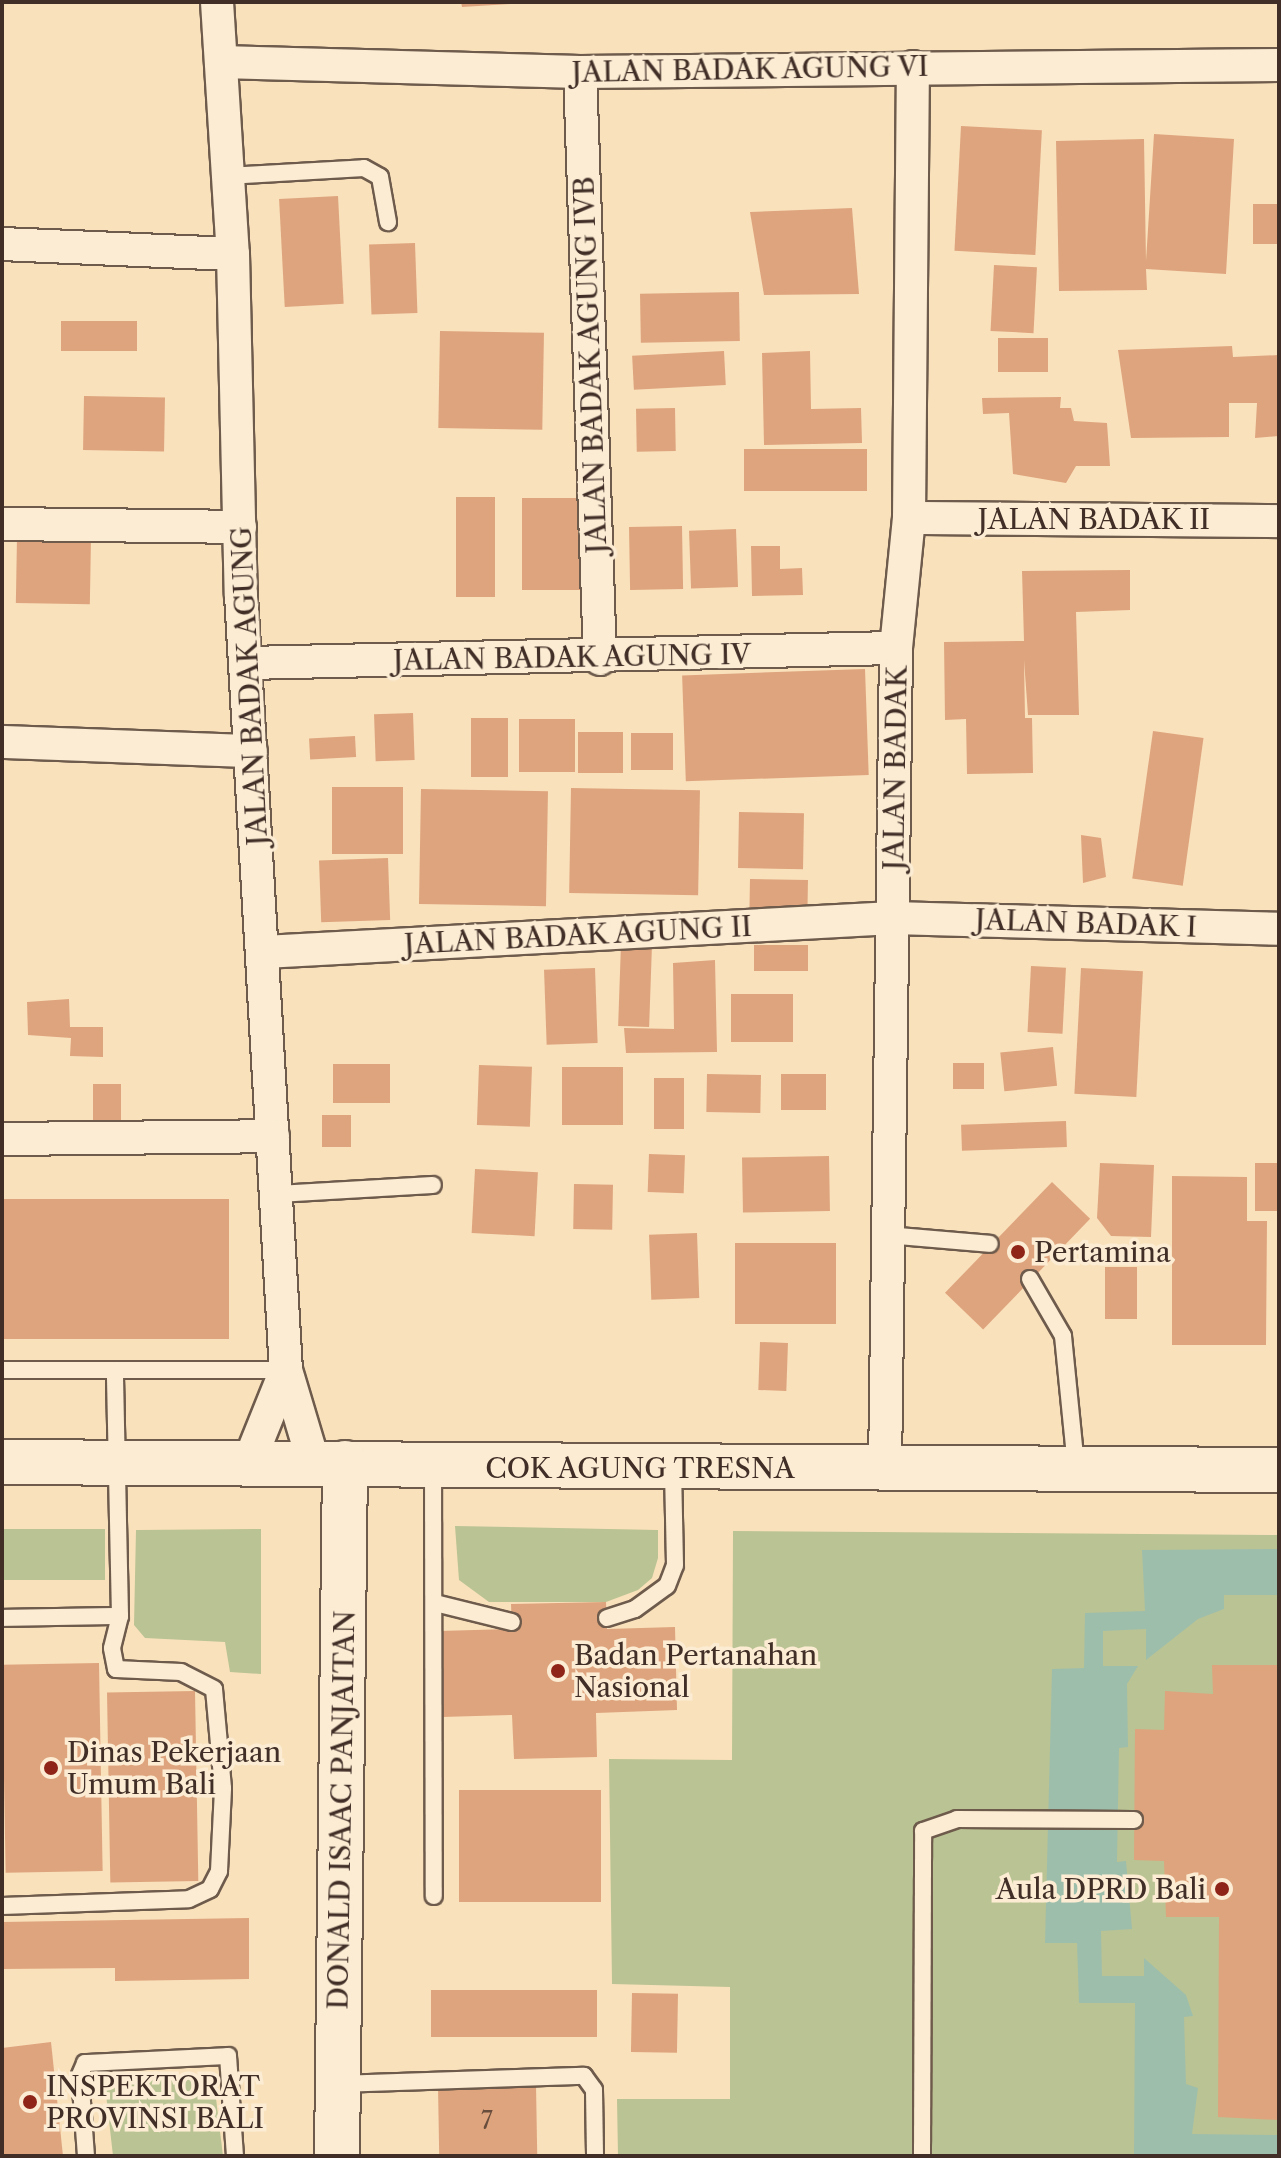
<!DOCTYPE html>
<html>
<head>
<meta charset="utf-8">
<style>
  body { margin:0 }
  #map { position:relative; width:1281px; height:2158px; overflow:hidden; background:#f9e1bc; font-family:"Libre Caslon Text",serif }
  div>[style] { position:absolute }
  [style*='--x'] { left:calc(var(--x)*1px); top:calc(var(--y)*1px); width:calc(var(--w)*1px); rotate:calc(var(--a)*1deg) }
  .green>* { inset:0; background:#bac393; transform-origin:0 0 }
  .water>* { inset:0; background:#9ebeac }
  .building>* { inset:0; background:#dea47d; transform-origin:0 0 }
  .roads { filter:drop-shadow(2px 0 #6e5b4c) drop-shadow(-2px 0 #6e5b4c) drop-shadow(0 2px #6e5b4c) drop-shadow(0 -2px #6e5b4c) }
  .lane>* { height:16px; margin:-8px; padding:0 8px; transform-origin:8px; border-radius:8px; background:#fbecd3 }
  .street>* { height:32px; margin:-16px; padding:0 16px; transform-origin:16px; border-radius:16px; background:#fbecd3 }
  .secondary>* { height:44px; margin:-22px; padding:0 22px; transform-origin:22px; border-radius:22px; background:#fbecd3 }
  .dots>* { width:22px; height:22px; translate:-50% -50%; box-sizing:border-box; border:4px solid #fbecd3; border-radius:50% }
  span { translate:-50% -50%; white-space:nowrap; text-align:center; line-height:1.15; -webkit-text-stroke:7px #fbecd3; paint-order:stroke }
  .number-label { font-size:24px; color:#684c3c }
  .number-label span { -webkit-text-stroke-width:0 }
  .street-label { font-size:28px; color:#402e27 }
  .poi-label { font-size:28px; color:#402e27 }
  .left { translate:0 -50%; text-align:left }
  .right { translate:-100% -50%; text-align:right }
  .frame { position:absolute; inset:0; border:4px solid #402e27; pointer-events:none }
</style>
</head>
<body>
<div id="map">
  <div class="green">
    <i style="clip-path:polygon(455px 1526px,658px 1530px,658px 1558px,652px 1578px,638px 1590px,606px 1602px,489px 1602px,459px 1580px)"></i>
    <i style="left:105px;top:1529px;width:51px;height:103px;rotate:90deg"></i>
    <i style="clip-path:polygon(261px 1529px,261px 1674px,230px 1672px,225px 1642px,145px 1638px,134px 1625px,136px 1530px)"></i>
    <i style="clip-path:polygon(733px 1531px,1279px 1535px,1279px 2156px,618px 2156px,617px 2099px,730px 2099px,730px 1987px,612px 1984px,609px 1759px,732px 1760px)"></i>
    <i style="clip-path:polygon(213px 2074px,223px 2156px,113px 2156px,105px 2085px)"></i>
  </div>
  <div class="water">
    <i style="clip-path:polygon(1279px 1549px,1279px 1595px,1224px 1595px,1224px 1609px,1198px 1619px,1146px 1660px,1146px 1629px,1103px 1631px,1103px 1666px,1138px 1666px,1127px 1684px,1128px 1747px,1119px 1748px,1117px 1862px,1126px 1861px,1132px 1929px,1101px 1931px,1102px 1976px,1144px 1976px,1144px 1958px,1186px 1995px,1193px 2016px,1184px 2017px,1186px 2084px,1198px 2088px,1192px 2134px,1279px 2135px,1279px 2156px,1134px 2156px,1135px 2003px,1079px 2003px,1077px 1943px,1045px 1943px,1052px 1669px,1084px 1668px,1085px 1613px,1145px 1611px,1142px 1550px)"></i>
  </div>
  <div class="building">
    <i style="clip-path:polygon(461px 2px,510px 2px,510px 4px,462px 7px)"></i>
    <i style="left:961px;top:126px;width:81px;height:125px;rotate:3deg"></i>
    <i style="clip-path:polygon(1154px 134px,1234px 139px,1226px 274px,1146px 269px,1147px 290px,1059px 291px,1056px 141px,1144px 139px,1146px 261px)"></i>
    <i style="left:338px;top:196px;width:108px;height:59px;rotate:87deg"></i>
    <i style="left:1279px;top:204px;width:40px;height:26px;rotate:90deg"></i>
    <i style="clip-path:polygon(852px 208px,859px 294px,764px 295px,750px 212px)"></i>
    <i style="left:415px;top:243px;width:70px;height:46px;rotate:88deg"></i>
    <i style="left:994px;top:265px;width:43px;height:66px;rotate:3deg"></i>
    <i style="left:739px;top:292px;width:49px;height:99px;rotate:89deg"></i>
    <i style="left:61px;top:321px;width:76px;height:30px"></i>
    <i style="left:440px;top:331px;width:104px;height:97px;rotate:1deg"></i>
    <i style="left:998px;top:338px;width:50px;height:34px"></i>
    <i style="clip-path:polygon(1232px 346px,1233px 357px,1279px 355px,1279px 436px,1255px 438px,1257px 403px,1229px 403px,1229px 437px,1131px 438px,1118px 350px)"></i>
    <i style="left:724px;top:351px;width:34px;height:92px;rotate:87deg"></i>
    <i style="clip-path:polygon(810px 351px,811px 409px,861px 408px,862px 443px,764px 445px,762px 353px)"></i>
    <i style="left:84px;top:396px;width:81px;height:54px;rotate:1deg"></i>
    <i style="clip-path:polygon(1061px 397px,1060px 408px,1071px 408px,1074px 421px,1107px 423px,1110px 466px,1076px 466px,1066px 483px,1013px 474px,1009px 413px,983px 414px,982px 398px)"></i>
    <i style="left:675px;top:408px;width:43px;height:39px;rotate:89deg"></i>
    <i style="left:867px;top:449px;width:42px;height:123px;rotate:90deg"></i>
    <i style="left:456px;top:497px;width:39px;height:100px"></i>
    <i style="left:522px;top:498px;width:61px;height:92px"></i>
    <i style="left:682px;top:526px;width:63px;height:53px;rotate:89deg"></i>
    <i style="left:736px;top:529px;width:58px;height:47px;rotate:88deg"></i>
    <i style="left:17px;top:537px;width:74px;height:66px;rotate:1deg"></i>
    <i style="clip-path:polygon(751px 546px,780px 546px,780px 569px,802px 568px,803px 595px,752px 596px)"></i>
    <i style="clip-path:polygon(1130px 570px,1130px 610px,1076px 612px,1079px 715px,1028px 715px,1024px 660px,1025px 718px,1032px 718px,1033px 773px,967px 774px,966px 719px,945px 720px,944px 642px,1024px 641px,1022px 571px)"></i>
    <i style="left:865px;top:669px;width:106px;height:183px;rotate:88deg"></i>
    <i style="left:413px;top:713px;width:47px;height:39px;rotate:88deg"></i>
    <i style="left:471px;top:718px;width:37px;height:59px"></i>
    <i style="left:519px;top:719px;width:56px;height:53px"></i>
    <i style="left:1153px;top:731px;width:51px;height:149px;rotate:8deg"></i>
    <i style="left:578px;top:732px;width:45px;height:41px"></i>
    <i style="left:631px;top:733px;width:42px;height:37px"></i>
    <i style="left:355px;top:736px;width:21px;height:46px;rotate:87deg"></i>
    <i style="left:403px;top:787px;width:67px;height:71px;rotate:90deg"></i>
    <i style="left:571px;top:788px;width:129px;height:105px;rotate:1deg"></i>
    <i style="left:421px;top:789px;width:127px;height:115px;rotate:1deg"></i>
    <i style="left:739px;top:812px;width:65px;height:56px;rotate:1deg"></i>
    <i style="clip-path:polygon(1081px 835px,1101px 838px,1106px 877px,1083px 883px)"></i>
    <i style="left:388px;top:858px;width:62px;height:69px;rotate:88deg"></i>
    <i style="left:750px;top:879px;width:58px;height:39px;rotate:1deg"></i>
    <i style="left:621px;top:944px;width:31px;height:82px;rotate:2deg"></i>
    <i style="left:808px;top:945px;width:26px;height:54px;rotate:90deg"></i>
    <i style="clip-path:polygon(715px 960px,717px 1052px,626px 1053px,624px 1028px,674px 1029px,673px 963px)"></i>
    <i style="left:1031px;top:966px;width:35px;height:66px;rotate:3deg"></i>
    <i style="left:595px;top:968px;width:75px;height:51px;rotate:88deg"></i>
    <i style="left:1081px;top:968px;width:62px;height:126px;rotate:3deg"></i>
    <i style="left:793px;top:994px;width:48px;height:62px;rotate:90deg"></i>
    <i style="clip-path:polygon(69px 999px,70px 1027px,103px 1027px,103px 1057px,70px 1056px,71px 1038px,28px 1035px,27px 1002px)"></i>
    <i style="left:1053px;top:1047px;width:39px;height:53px;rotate:84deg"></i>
    <i style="left:984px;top:1063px;width:26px;height:31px;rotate:90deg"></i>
    <i style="left:333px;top:1064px;width:57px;height:39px"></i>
    <i style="left:479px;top:1065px;width:53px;height:60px;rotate:2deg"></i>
    <i style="left:562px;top:1067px;width:61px;height:58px"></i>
    <i style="left:707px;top:1074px;width:54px;height:38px;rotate:1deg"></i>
    <i style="left:781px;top:1074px;width:45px;height:36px"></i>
    <i style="left:654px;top:1078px;width:30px;height:51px"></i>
    <i style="left:121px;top:1084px;width:37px;height:28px;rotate:90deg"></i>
    <i style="left:351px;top:1115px;width:32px;height:29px;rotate:90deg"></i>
    <i style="left:1066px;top:1121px;width:26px;height:105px;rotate:88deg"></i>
    <i style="left:649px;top:1154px;width:36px;height:38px;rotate:2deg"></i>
    <i style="left:829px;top:1156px;width:55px;height:87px;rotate:89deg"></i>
    <i style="clip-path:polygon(1100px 1163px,1154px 1165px,1151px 1237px,1111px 1236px,1097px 1218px)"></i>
    <i style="left:1255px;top:1163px;width:24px;height:48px"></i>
    <i style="left:475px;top:1169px;width:63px;height:64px;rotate:3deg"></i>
    <i style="clip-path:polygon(1172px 1176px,1247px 1177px,1247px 1221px,1267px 1221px,1266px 1345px,1172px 1345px)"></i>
    <i style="left:1052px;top:1182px;width:53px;height:154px;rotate:44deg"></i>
    <i style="left:574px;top:1184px;width:39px;height:45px;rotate:1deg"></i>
    <i style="left:229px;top:1199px;width:140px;height:227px;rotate:90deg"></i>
    <i style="left:697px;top:1233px;width:65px;height:48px;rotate:88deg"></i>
    <i style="left:735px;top:1243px;width:101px;height:81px"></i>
    <i style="left:1137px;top:1267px;width:52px;height:32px;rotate:90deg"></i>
    <i style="left:760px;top:1342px;width:28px;height:48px;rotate:2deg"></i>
    <i style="clip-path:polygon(606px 1602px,607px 1629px,675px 1627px,677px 1710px,596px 1713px,597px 1757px,514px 1759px,512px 1715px,442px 1717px,439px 1631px,512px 1629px,511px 1604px)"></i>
    <i style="left:99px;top:1663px;width:208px;height:97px;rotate:89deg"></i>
    <i style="clip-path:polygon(1212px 1665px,1279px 1665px,1279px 2120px,1218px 2117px,1219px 1917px,1166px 1917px,1164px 1861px,1134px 1860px,1135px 1729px,1164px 1730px,1165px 1691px,1213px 1694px)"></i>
    <i style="left:195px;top:1691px;width:190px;height:88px;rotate:89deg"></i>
    <i style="left:459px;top:1790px;width:142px;height:112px"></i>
    <i style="clip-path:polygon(249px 1918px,249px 1979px,115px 1981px,115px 1968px,2px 1969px,2px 1922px)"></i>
    <i style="left:431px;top:1990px;width:166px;height:47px"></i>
    <i style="left:632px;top:1993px;width:46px;height:59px;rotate:1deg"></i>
    <i style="clip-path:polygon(51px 2042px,63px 2156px,2px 2156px,2px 2048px)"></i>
    <i style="left:536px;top:2085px;width:71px;height:98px;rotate:89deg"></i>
  </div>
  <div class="roads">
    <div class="lane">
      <i style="--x:227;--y:176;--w:137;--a:-3.3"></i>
      <i style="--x:364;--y:168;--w:18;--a:29"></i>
      <i style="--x:380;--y:177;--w:46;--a:79.9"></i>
      <i style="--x:277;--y:1194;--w:156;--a:-3.3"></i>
      <i style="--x:886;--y:1235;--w:104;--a:4.9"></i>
      <i style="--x:1030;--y:1279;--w:66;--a:59.9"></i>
      <i style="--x:1063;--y:1336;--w:131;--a:84.3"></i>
      <i style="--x:2;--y:1370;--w:284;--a:0"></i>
      <i style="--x:433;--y:1466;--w:430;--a:89.9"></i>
      <i style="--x:435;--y:1603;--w:79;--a:13.9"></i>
      <i style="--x:2;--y:1618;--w:118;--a:-1"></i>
      <i style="--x:120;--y:1616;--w:246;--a:-91.2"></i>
      <i style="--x:607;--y:1618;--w:29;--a:-18"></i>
      <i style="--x:635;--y:1609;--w:39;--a:-36"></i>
      <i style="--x:667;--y:1586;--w:22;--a:-69"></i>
      <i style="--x:675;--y:1565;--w:96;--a:-91.2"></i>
      <i style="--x:2;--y:1906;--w:187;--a:-2.1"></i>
      <i style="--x:189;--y:1899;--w:23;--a:-25"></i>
      <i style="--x:210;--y:1889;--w:20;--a:-63"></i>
      <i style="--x:219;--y:1871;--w:83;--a:-87.2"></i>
      <i style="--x:223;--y:1788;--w:99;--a:-95.2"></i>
      <i style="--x:214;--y:1689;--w:37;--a:-153"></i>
      <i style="--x:181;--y:1672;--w:65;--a:-177.4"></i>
      <i style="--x:116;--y:1669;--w:21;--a:-101"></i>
      <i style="--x:112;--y:1648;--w:33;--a:-76"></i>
      <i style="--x:338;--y:2084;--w:246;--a:-1.9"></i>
      <i style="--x:584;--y:2076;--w:17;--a:54"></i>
      <i style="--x:594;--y:2090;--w:66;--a:89.1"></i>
      <i style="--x:86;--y:2156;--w:81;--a:-94.2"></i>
      <i style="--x:80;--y:2075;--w:13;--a:-67"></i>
      <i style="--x:85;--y:2063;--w:143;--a:-2.8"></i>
      <i style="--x:228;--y:2056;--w:100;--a:86"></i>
      <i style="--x:922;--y:2156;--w:325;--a:-89.8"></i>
      <i style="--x:923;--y:1831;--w:36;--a:-19"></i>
      <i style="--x:957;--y:1819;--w:177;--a:0.3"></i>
    </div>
    <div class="street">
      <i style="--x:217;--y:2;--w:253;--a:86.4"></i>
      <i style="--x:233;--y:254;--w:341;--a:88.7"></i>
      <i style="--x:241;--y:595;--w:776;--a:86.68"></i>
      <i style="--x:286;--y:1370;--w:98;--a:73.4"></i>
      <i style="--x:221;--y:62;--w:359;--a:1.6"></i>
      <i style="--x:580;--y:72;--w:699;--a:-0.57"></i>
      <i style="--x:580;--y:72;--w:587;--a:88.05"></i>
      <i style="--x:2;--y:244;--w:231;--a:2.5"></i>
      <i style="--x:909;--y:518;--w:370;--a:0.5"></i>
      <i style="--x:2;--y:524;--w:238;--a:0.7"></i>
      <i style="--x:248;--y:663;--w:648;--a:-1.33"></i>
      <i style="--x:2;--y:742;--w:249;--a:2.1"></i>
      <i style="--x:264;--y:952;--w:630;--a:-3.09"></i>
      <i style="--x:893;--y:918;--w:386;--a:1.6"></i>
      <i style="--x:2;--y:1139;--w:271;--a:-0.6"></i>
      <i style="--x:249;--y:1462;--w:99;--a:-68.1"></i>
      <i style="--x:885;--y:1469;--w:821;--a:-89.23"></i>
      <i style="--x:896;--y:648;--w:131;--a:-84.3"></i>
      <i style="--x:909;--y:518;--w:451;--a:-89.5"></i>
    </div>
    <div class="secondary">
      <i style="--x:2;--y:1462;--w:1277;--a:0.36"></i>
      <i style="--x:337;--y:2156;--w:693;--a:-89.34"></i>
    </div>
  </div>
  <div class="dots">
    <i style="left:1018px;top:1252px;background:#8f2418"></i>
    <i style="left:558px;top:1671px;background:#8f2418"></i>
    <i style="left:51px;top:1768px;background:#8f2418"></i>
    <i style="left:1222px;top:1889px;background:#8f2418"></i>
    <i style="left:30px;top:2102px;background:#8f2418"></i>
  </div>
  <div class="number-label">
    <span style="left:487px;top:2121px">7</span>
  </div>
  <div class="street-label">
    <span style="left:750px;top:69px;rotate:-1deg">JALAN BADAK AGUNG VI</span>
    <span style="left:590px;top:365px;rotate:-92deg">JALAN BADAK AGUNG IVB</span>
    <span style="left:1094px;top:519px">JALAN BADAK II</span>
    <span style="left:572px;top:657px;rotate:-1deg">JALAN BADAK AGUNG IV</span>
    <span style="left:249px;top:686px;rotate:-93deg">JALAN BADAK AGUNG</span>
    <span style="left:895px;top:768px;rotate:-89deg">JALAN BADAK</span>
    <span style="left:1086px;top:923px;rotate:2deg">JALAN BADAK I</span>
    <span style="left:578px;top:935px;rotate:-3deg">JALAN BADAK AGUNG II</span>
    <span style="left:640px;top:1468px">COK AGUNG TRESNA</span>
    <span style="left:341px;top:1810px;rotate:-89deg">DONALD ISAAC PANJAITAN</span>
  </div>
  <div class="poi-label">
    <span class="left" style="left:1034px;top:1252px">Pertamina</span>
    <span class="left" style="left:574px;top:1671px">Badan Pertanahan<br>Nasional</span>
    <span class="left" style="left:67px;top:1768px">Dinas Pekerjaan<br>Umum Bali</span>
    <span class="right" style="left:1206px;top:1889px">Aula DPRD Bali</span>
    <span class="left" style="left:46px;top:2102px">INSPEKTORAT<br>PROVINSI BALI</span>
  </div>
  <div class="frame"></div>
</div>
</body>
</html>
